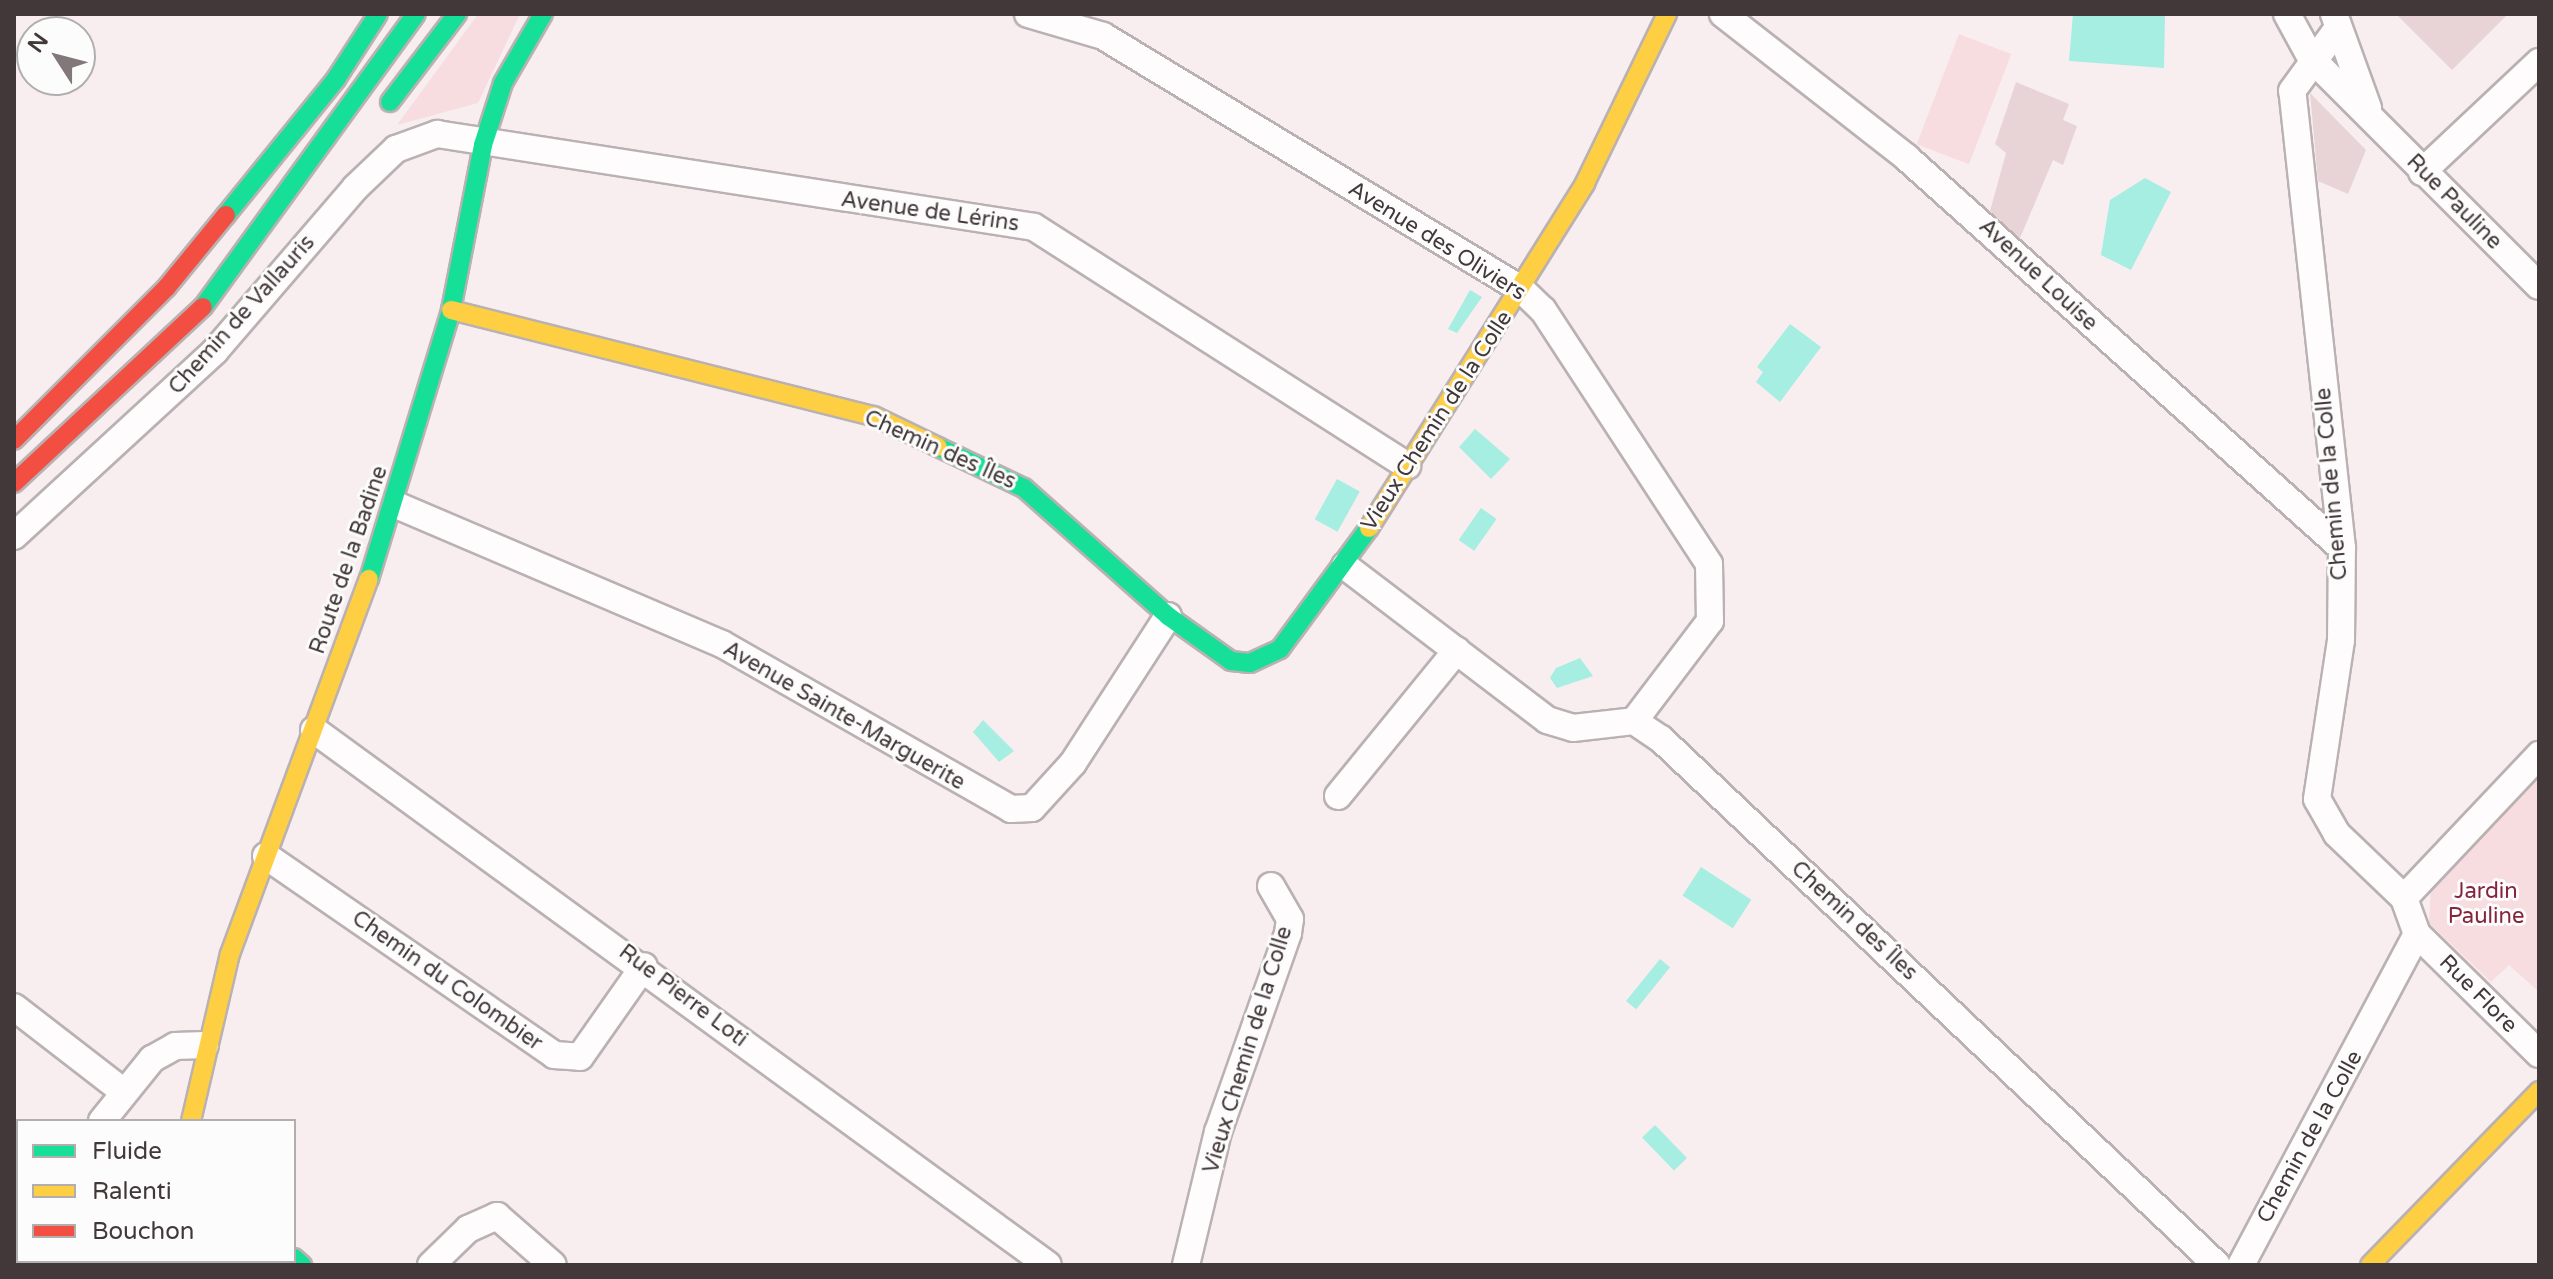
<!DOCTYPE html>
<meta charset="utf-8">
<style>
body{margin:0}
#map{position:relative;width:2553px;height:1279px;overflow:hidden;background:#f8eef0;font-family:"Varela Round",sans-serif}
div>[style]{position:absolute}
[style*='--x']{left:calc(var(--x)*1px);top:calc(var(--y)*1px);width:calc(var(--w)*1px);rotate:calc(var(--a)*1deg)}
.green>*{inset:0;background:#f7dce0;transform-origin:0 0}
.water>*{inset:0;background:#a6ede2;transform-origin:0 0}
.building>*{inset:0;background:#e8d4d7}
.roads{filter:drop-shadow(2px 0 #bab1b2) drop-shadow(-2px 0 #bab1b2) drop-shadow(0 2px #bab1b2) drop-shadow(0 -2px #bab1b2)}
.street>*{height:26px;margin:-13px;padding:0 13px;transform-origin:13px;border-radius:13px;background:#fefcfd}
.fast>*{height:18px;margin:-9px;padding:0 9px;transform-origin:9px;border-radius:9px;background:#16e098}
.slow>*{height:18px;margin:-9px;padding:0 9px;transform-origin:9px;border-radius:9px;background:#ffcf43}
.jam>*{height:18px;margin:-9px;padding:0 9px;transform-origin:9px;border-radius:9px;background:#f24e42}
span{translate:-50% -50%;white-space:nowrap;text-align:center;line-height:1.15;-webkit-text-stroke:6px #fcfcfc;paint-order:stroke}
.street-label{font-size:22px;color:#433839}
.park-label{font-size:22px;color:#85253c}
.frame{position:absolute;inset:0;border:16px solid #433839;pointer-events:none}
.legend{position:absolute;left:16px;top:1119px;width:280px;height:144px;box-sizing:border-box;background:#fcfcfc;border:2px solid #b2aeae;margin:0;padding:10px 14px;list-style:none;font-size:24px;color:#433839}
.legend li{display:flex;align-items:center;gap:16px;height:40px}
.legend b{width:40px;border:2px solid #b2aeae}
.north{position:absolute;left:16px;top:16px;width:80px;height:80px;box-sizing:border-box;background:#fcfcfc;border:2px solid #b2aeae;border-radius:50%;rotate:306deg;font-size:22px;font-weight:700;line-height:32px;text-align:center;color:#433839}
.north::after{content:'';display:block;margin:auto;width:28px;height:36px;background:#827879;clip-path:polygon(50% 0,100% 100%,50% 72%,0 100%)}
</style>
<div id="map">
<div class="green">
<i style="clip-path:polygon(478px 14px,520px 14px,478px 103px,397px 125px)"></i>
<i style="left:1959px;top:34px;width:56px;height:118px;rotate:21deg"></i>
<i style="clip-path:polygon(2539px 773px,2539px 992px,2509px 965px,2491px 982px,2429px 923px,2431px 885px)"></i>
</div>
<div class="water">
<i style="clip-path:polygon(2073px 14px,2165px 14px,2164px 68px,2069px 61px)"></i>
<i style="clip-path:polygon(2145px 178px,2171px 192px,2131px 270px,2101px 255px,2110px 200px)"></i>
<i style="clip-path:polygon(1470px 290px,1482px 297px,1457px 333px,1448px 329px)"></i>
<i style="clip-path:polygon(1790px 324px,1821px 347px,1780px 402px,1756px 382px,1763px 372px,1757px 367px)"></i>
<i style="clip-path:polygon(1475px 429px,1510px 459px,1491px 479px,1459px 447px)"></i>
<i style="left:1337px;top:479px;width:26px;height:46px;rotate:29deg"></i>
<i style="left:1481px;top:508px;width:19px;height:39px;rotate:35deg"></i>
<i style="clip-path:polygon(1580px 658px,1593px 676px,1557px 688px,1550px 678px,1556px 668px)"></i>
<i style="clip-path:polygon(983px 720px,1014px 751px,999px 762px,973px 732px)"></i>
<i style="left:1701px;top:867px;width:60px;height:34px;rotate:33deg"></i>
<i style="left:1660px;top:959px;width:13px;height:54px;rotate:39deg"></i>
<i style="left:1655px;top:1125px;width:46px;height:18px;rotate:46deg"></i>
</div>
<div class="building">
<i style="clip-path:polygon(2396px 14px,2508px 14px,2452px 70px)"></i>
<i style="clip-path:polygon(2016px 82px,2069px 104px,2063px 120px,2077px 126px,2063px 165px,2053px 160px,2020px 238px,1990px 211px,2006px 153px,1995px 144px)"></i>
<i style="clip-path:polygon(2310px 93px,2366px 150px,2348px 194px,2318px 181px)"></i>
</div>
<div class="roads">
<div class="street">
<i style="--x:1028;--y:14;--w:78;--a:16.3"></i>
<i style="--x:1103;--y:36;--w:489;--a:31.2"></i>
<i style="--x:1521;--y:289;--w:30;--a:44"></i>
<i style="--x:1543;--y:310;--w:303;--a:56.8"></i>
<i style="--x:1709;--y:564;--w:57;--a:89"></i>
<i style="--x:1710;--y:621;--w:126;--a:127.2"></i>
<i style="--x:1723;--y:14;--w:234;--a:38"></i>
<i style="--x:1907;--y:158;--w:584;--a:41.88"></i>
<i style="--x:2287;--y:14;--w:50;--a:61.4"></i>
<i style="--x:2311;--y:58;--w:322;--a:45"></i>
<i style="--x:2334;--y:14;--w:100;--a:70.1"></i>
<i style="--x:2422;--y:172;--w:161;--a:-43.2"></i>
<i style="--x:396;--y:505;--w:354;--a:23.1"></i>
<i style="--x:722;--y:644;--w:333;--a:29.7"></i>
<i style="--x:1011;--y:809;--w:21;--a:-3"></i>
<i style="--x:1032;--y:808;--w:61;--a:-47.7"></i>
<i style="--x:1073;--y:763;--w:175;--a:-57.1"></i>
<i style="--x:14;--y:536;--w:273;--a:-42.6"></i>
<i style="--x:215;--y:351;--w:215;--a:-49.3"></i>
<i style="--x:355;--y:188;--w:57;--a:-43.6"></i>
<i style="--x:396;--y:149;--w:44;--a:-20.1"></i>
<i style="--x:437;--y:134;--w:604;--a:8.85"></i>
<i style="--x:1034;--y:227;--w:443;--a:32.6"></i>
<i style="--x:1345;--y:566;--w:254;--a:37.3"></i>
<i style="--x:1547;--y:720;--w:27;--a:17"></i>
<i style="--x:1573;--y:728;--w:61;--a:-6.5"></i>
<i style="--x:1634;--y:721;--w:32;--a:34"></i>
<i style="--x:1661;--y:739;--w:765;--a:43.41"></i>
<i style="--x:314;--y:730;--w:908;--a:36.09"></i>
<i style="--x:1338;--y:796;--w:188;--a:-50.8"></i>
<i style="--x:266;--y:856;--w:350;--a:34.6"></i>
<i style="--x:554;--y:1055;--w:26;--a:4"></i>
<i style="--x:580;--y:1057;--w:111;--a:-54.9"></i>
<i style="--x:2404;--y:898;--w:197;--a:-46.6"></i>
<i style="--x:2417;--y:934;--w:171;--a:44.5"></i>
<i style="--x:14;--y:1007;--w:139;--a:37.7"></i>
<i style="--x:102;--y:1121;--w:80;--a:-51.1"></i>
<i style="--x:152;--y:1059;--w:26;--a:-29"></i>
<i style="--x:175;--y:1046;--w:30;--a:-2"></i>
<i style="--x:14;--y:1232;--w:6;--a:-51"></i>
<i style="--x:260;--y:1265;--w:6;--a:-45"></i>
<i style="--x:431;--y:1265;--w:52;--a:-44.2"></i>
<i style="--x:468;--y:1229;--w:32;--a:-24"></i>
<i style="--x:497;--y:1216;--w:74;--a:41.2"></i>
<i style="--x:1186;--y:1265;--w:137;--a:-76.5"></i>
<i style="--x:1218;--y:1132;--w:211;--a:-70.6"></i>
<i style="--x:1288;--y:933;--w:14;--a:-82"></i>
<i style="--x:1290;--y:919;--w:38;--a:-120"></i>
<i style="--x:2241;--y:1265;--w:375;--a:-62"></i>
<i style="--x:2417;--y:934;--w:38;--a:-110"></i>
<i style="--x:2404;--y:898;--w:93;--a:-136.3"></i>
<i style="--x:2337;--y:834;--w:40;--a:-119.7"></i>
<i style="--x:2317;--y:799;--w:161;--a:-81.4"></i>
<i style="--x:2341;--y:640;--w:92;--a:-89.4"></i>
<i style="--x:2342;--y:548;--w:460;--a:-96.2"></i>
<i style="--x:2292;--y:91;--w:78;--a:-53.9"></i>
</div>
<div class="fast">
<i style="--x:390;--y:102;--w:111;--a:-52.7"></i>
<i style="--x:226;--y:215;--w:175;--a:-51"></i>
<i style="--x:336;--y:79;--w:77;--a:-57.1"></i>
<i style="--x:203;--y:307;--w:362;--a:-54"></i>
<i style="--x:938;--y:447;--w:95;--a:25.5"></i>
<i style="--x:1024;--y:488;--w:193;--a:41.6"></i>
<i style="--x:1168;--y:616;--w:77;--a:35.5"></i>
<i style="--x:1231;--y:661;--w:19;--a:6"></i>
<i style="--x:1250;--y:663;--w:33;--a:-25"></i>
<i style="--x:1280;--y:649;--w:150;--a:-53.7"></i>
<i style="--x:369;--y:579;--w:281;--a:-73"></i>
<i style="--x:451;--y:310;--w:168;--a:-79"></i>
<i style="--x:483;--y:145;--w:65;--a:-72.1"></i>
<i style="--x:503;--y:83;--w:80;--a:-59.9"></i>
<i style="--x:294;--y:1258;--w:11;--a:41"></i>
</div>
<div class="slow">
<i style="--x:451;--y:310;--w:436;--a:14.1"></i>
<i style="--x:874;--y:416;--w:71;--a:25.8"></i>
<i style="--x:1369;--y:528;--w:407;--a:-57.9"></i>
<i style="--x:1585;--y:183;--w:188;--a:-64.1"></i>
<i style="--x:191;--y:1121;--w:171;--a:-76.9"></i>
<i style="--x:230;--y:954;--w:400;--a:-69.7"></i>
<i style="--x:2370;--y:1265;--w:243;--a:-45.8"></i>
</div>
<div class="jam">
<i style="--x:14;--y:440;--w:216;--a:-45"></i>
<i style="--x:167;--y:287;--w:93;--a:-50.7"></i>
<i style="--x:14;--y:483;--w:258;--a:-43"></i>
</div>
</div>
<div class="street-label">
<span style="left:2454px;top:202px;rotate:45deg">Rue Pauline</span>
<span style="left:930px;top:212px;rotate:8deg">Avenue de Lérins</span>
<span style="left:1437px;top:241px;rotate:32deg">Avenue des Oliviers</span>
<span style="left:2038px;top:275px;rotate:43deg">Avenue Louise</span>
<span style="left:242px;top:315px;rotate:-48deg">Chemin de Vallauris</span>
<span style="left:1437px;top:421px;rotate:-57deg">Vieux Chemin de la Colle</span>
<span style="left:940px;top:450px;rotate:24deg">Chemin des Îles</span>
<span style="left:2332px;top:484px;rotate:-95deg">Chemin de la Colle</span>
<span style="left:349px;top:560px;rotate:-71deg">Route de la Badine</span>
<span style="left:844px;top:716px;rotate:30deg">Avenue Sainte-Marguerite</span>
<span style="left:1854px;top:921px;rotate:43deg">Chemin des Îles</span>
<span style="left:447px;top:981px;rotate:35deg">Chemin du Colombier</span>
<span style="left:2478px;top:994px;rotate:45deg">Rue Flore</span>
<span style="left:683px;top:996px;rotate:37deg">Rue Pierre Loti</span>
<span style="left:1248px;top:1050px;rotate:-73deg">Vieux Chemin de la Colle</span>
<span style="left:2310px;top:1137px;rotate:-61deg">Chemin de la Colle</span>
</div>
<div class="park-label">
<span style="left:2486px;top:904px">Jardin<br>Pauline</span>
</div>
<div class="frame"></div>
<ul class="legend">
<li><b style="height:10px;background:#16e098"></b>Fluide</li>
<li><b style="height:10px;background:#ffcf43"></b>Ralenti</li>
<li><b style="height:10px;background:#f24e42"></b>Bouchon</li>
</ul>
<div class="north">N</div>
</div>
